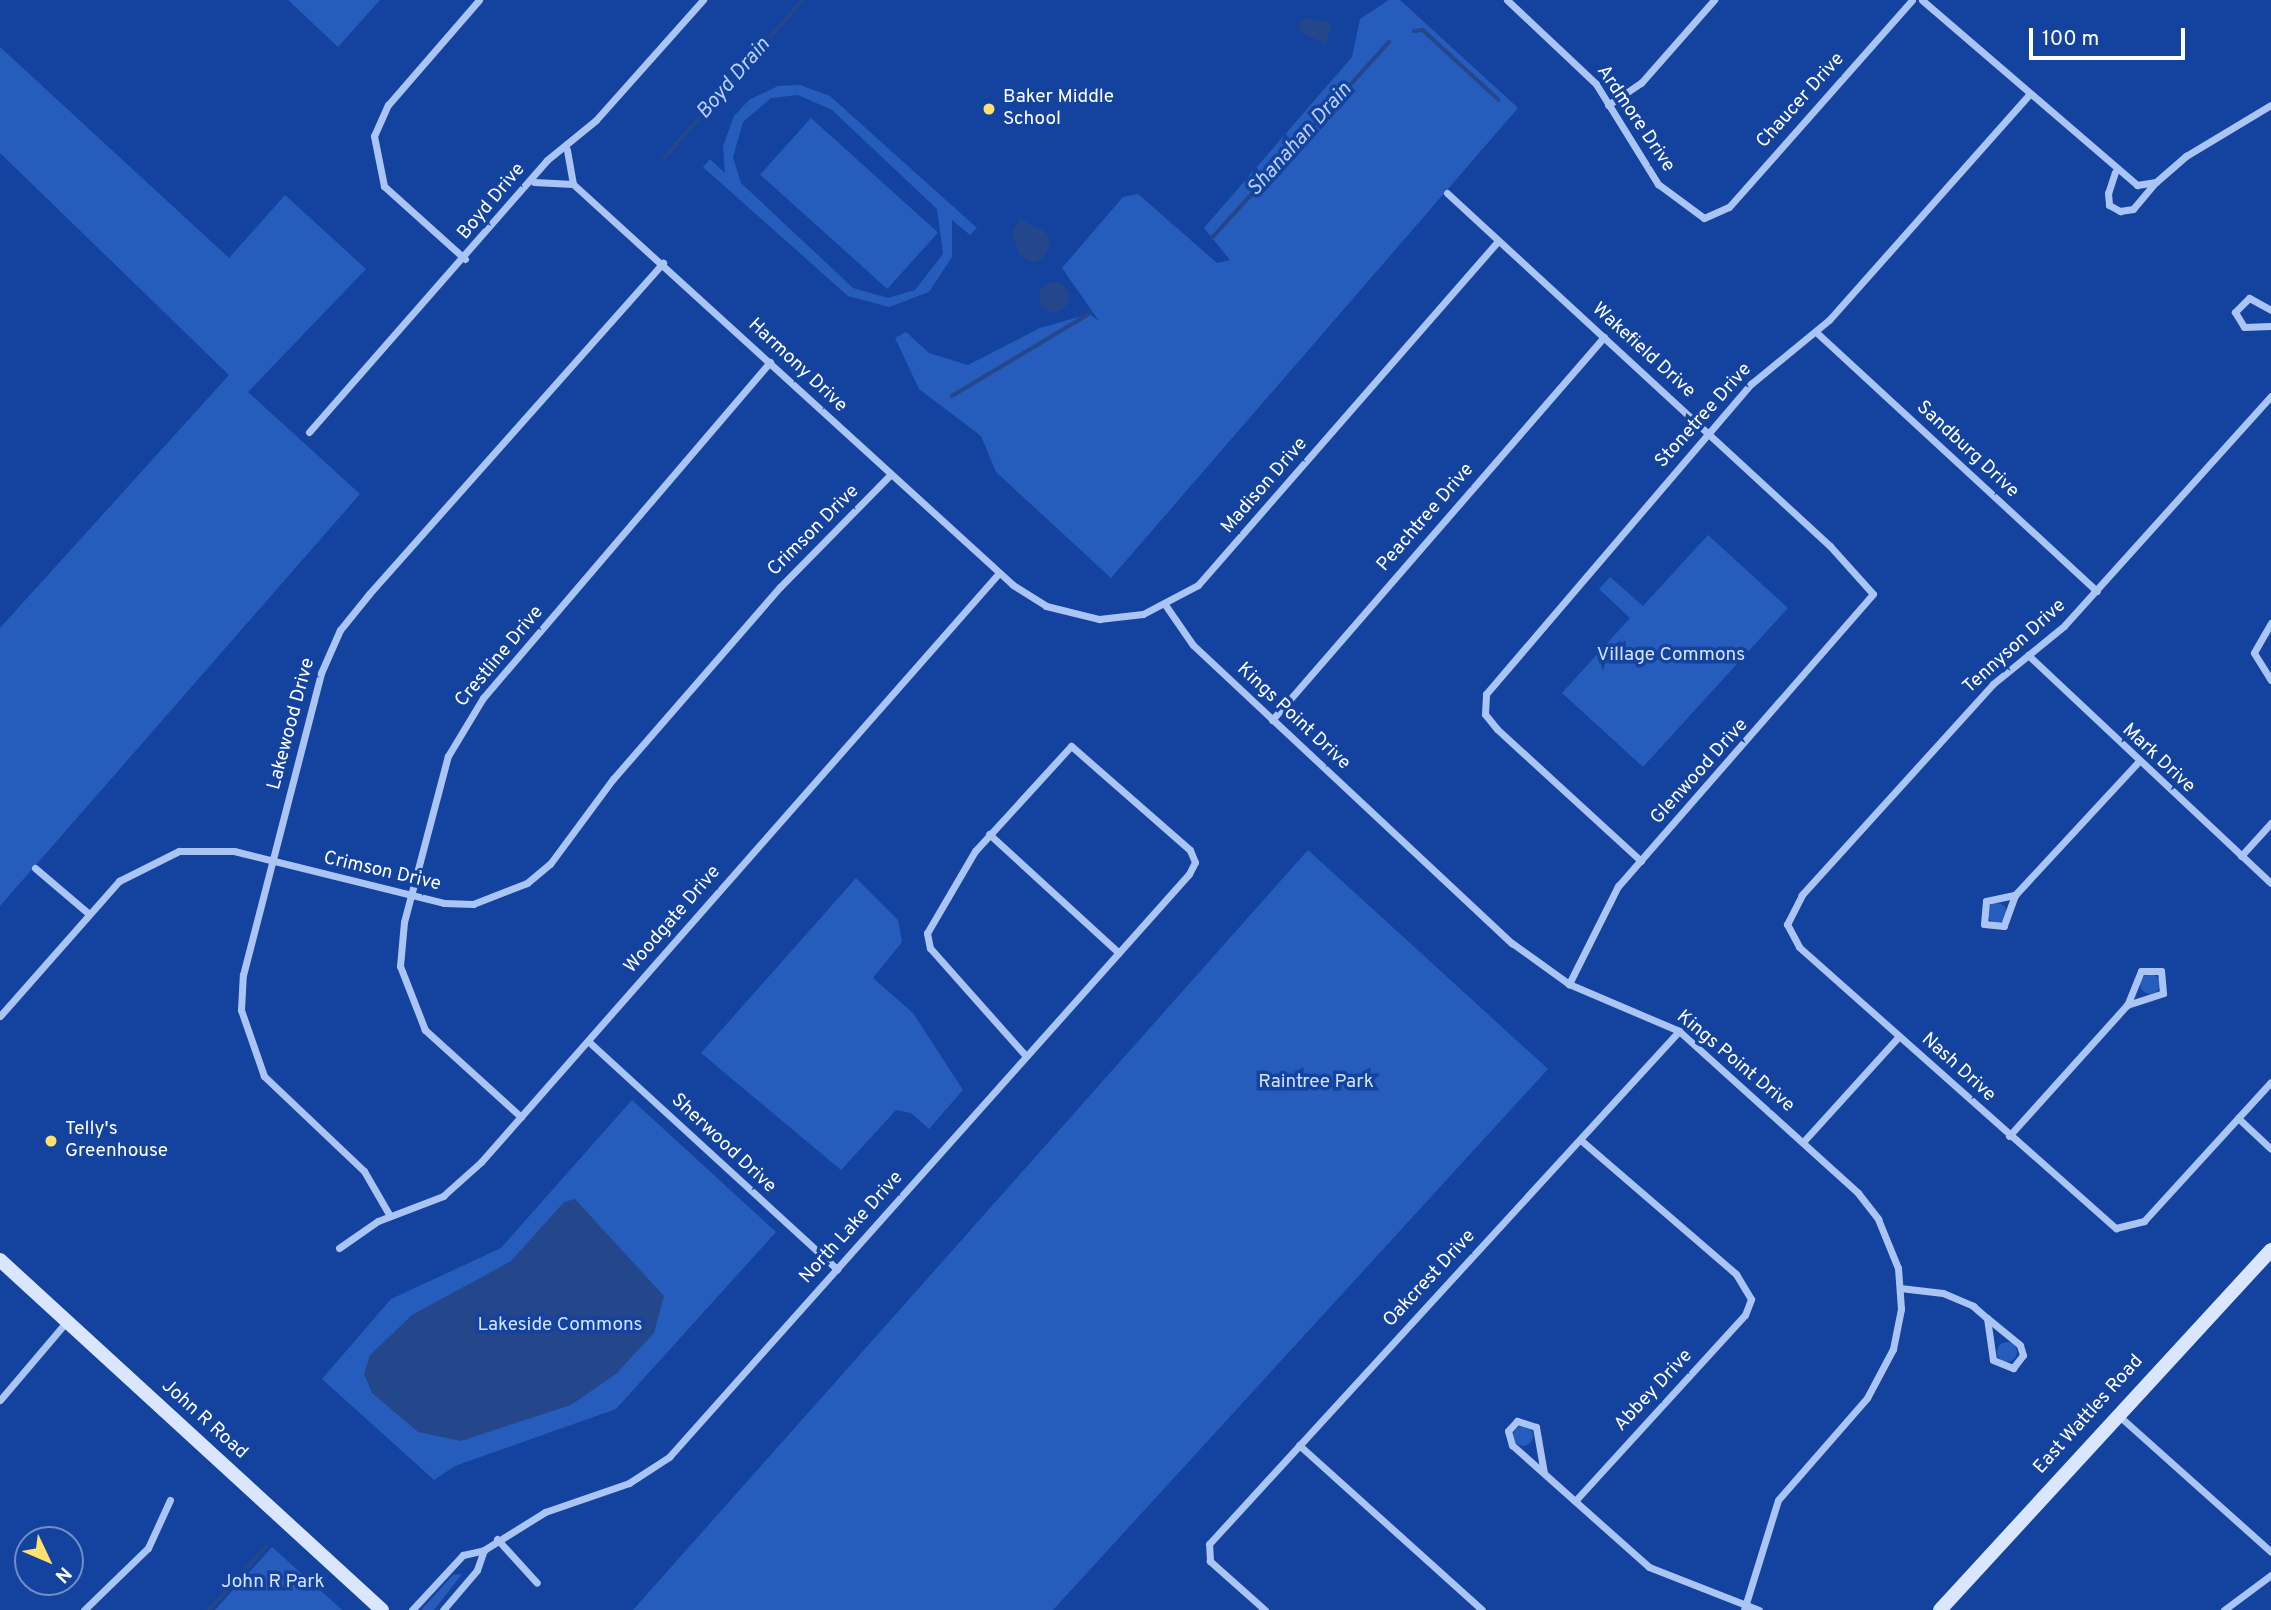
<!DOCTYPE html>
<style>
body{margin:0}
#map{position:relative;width:2271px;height:1610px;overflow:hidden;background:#13439e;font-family:Overpass,sans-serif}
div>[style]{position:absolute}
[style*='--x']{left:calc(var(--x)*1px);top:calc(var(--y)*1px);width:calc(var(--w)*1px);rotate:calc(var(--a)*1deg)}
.green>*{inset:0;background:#265dbc;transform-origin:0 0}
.round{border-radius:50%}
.water>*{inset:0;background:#24478c}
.stream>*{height:3.5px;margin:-1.75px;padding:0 1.75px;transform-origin:1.75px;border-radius:1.75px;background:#24478c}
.street>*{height:7px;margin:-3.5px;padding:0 3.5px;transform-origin:3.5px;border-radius:3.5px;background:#aac5f4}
.secondary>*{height:14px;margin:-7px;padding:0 7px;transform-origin:7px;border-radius:7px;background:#dae6fd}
.dots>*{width:19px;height:19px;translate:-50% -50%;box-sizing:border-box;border:4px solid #13439e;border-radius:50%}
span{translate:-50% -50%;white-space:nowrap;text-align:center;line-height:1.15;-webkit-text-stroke:7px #13439e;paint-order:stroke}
.poi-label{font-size:19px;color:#fff}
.left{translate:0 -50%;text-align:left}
.street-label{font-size:19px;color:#fff}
.park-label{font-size:19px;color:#d3e2fd}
.water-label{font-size:21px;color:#b7d0fa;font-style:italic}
.north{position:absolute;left:14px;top:1526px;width:70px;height:70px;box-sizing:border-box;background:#13439e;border:2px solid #718ec5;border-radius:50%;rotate:134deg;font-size:19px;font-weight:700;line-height:28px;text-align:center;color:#fff}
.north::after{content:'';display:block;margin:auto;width:24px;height:32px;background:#ffe26d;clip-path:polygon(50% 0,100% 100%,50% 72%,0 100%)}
.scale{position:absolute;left:2029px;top:28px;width:156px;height:32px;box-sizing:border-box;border:4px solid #fff;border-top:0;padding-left:9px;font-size:21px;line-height:24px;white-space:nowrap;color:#fff;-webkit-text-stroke:5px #13439e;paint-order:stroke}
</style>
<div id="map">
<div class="green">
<i style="clip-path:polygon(288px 0,380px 0,338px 47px)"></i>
<i style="clip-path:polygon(1389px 0,1400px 0,1518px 108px,1111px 578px,996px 472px,981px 436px,919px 389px,895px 338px,906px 332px,929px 353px,968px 365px,1040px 328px,1089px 314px,1099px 321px,1062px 268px,1123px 197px,1138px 194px,1217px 263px,1230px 260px,1204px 228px,1352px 57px,1360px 19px)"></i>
<i style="clip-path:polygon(0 47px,229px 258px,285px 195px,366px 269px,248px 392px,360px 494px,0 906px,0 628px,229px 375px,0 153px)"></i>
<i style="clip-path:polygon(evenodd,778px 86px,800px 85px,830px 96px,977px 228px,970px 235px,952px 220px,952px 257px,929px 292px,889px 307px,848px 296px,703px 167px,710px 159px,725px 173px,723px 146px,734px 116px,749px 100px,778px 86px,798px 95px,832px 110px,937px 209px,943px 254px,915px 290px,888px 298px,853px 288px,741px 183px,733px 157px,743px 122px,771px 98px,798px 95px)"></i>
<i style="left:811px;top:118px;width:171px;height:76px;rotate:42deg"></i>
<i style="clip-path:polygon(1708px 535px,1788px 608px,1643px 767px,1562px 693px,1630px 618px,1599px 589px,1610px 577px,1643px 606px)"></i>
<i style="clip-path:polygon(1308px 850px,1548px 1069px,1053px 1610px,633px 1610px)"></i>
<i style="clip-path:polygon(856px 878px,898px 920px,902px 942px,873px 978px,913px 1013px,963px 1090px,929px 1129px,911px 1113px,896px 1110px,841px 1170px,701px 1053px)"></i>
<i class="round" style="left:1987px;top:903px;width:20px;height:20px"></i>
<i class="round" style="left:2140px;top:974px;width:20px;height:20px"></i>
<i style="clip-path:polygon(632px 1100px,776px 1232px,616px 1409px,455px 1466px,434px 1480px,322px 1379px,391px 1299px,501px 1248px)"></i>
<i class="round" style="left:1997px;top:1342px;width:20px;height:20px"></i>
<i class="round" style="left:1513px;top:1426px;width:20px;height:20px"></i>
<i style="clip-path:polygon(272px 1547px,342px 1610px,215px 1610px)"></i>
<i style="clip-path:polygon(462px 1574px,434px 1610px,421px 1610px,453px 1575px)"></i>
</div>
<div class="water">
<i style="clip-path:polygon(1307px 18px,1332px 23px,1325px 44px,1301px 32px,1298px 23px)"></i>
<i style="clip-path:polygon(1020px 219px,1046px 232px,1051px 244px,1043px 259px,1033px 263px,1020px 255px,1012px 234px)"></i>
<i class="round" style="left:1039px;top:282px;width:30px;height:30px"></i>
<i style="clip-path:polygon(575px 1199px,664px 1296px,654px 1333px,616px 1374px,571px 1405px,461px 1441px,418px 1432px,372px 1393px,364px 1374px,370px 1355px,412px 1315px,511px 1261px,564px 1202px)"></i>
</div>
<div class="stream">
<i style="--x:1414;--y:31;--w:9;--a:-6"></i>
<i style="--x:1423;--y:30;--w:103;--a:42.6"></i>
<i style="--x:664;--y:158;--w:210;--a:-48.7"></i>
<i style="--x:1212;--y:238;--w:264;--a:-47.9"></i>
<i style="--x:952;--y:396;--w:160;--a:-30.9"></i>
<i style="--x:209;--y:1610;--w:85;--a:-47.9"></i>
</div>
<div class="street">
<i style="--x:1507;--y:0;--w:122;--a:43.3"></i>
<i style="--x:1596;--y:84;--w:118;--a:58.2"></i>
<i style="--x:1658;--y:184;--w:57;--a:36.5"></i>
<i style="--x:1704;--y:218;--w:27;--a:-24"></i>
<i style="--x:1729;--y:207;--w:276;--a:-48.5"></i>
<i style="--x:1922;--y:0;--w:284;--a:40.7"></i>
<i style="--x:2137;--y:185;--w:19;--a:-9"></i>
<i style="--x:2156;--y:182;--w:40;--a:-41"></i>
<i style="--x:2186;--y:156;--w:99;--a:-31"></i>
<i style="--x:1608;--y:105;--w:40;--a:-34"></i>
<i style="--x:1641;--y:83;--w:111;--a:-48.7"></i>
<i style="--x:2115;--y:172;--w:22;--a:108"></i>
<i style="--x:2108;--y:193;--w:12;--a:85"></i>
<i style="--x:2109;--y:205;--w:13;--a:29"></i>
<i style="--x:2120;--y:211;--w:13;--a:-9"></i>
<i style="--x:2133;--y:209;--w:34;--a:-50"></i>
<i style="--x:534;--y:182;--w:39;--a:3"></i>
<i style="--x:573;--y:184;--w:35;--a:-100"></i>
<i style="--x:573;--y:184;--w:595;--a:42.34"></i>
<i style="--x:1013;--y:585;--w:39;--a:32"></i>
<i style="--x:1046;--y:606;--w:55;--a:13.8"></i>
<i style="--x:1099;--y:619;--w:44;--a:-6.5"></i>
<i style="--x:1143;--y:614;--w:62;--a:-27.8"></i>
<i style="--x:1198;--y:585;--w:456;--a:-48.9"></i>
<i style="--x:1447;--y:193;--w:521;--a:42.67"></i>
<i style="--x:1830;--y:546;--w:64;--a:48.1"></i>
<i style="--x:1873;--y:594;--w:388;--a:131.1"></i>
<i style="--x:1618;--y:886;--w:110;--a:116.6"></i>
<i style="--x:465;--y:259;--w:109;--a:-138"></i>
<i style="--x:384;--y:186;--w:51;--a:-101.3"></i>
<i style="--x:374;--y:136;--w:34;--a:-66"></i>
<i style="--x:388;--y:105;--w:139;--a:-49.1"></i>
<i style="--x:2271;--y:310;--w:25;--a:-151"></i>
<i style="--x:2249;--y:298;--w:20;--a:135"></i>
<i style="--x:2235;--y:312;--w:17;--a:59"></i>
<i style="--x:2244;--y:327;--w:27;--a:-2"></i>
<i style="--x:1816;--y:332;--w:382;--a:42.7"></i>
<i style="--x:2271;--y:396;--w:309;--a:132"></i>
<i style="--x:2064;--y:626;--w:92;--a:140.8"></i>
<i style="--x:1993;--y:684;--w:285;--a:132.2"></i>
<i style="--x:1802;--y:895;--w:33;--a:117"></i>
<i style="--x:1787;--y:924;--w:26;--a:62"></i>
<i style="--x:1799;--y:947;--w:424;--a:41.6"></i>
<i style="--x:2116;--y:1228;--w:29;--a:-14"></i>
<i style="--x:2144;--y:1221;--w:188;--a:-47.6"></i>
<i style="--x:309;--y:432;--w:361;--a:-48.8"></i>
<i style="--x:547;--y:160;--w:63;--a:-39.2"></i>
<i style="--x:596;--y:120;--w:161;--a:-48.3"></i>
<i style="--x:1166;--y:606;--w:47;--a:55.3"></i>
<i style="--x:1193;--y:645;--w:437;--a:43.1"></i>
<i style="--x:1512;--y:943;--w:70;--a:35.7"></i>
<i style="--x:1569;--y:984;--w:120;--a:23.1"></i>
<i style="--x:1679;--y:1031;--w:241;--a:42.1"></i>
<i style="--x:1858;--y:1193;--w:33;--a:52"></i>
<i style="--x:1878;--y:1219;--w:53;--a:67.8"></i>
<i style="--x:1898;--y:1268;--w:41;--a:85.8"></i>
<i style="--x:1901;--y:1309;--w:41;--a:101.3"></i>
<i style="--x:1893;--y:1349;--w:55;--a:118"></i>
<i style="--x:1867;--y:1398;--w:135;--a:131.1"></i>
<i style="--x:1778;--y:1500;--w:115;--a:107.2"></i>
<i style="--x:2271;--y:623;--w:34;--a:120"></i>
<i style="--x:2254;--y:653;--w:32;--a:58"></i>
<i style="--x:2028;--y:655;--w:333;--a:43.2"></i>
<i style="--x:1272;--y:720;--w:507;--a:-49.08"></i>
<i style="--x:989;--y:834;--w:176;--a:42.5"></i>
<i style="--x:2241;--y:856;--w:45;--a:-47.7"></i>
<i style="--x:1641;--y:861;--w:195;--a:-137.5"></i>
<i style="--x:1497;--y:729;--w:19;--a:-129"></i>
<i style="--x:1485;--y:714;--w:20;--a:-87"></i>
<i style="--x:1486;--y:694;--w:408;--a:-49.5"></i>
<i style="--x:1751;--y:384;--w:101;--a:-39.4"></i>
<i style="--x:1829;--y:320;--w:301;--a:-48.4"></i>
<i style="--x:35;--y:868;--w:71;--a:40.4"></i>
<i style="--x:2015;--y:895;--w:33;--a:110"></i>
<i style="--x:2004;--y:926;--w:20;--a:-174"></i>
<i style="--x:1984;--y:924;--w:23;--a:-85"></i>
<i style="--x:1986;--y:901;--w:30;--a:-12"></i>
<i style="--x:2015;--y:895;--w:181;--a:-47.2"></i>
<i style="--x:0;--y:1016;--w:180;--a:-48.6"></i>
<i style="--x:119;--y:881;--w:67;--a:-26.6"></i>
<i style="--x:179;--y:851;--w:55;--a:0"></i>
<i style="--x:234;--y:851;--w:216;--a:13.9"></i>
<i style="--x:444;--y:903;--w:29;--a:2"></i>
<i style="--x:473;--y:904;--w:58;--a:-21.3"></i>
<i style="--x:527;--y:883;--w:30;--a:-40"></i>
<i style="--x:550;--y:864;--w:106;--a:-53.5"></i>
<i style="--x:613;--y:779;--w:254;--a:-49"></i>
<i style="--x:780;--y:587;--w:158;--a:-45.5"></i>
<i style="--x:588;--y:1041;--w:338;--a:42.5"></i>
<i style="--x:521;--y:1117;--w:130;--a:-137.8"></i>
<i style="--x:425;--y:1030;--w:69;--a:-111.3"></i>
<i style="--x:400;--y:966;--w:44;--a:-84.8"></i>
<i style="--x:404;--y:922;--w:172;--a:-75.2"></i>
<i style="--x:448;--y:756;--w:68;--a:-58.9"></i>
<i style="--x:483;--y:698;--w:442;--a:-49.5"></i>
<i style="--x:2238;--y:1118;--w:45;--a:43.2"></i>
<i style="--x:2009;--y:1136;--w:176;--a:-48"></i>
<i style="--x:2127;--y:1005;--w:38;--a:-18"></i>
<i style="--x:2163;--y:993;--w:22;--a:-95"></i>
<i style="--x:2161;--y:971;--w:20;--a:180"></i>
<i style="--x:2141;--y:971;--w:37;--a:112"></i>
<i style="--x:1803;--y:1142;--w:143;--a:-47.8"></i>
<i style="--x:390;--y:1216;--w:52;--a:-120"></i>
<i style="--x:364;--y:1171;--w:138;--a:-136.5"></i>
<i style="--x:264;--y:1076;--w:70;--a:-109.2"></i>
<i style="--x:241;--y:1010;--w:35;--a:-87"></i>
<i style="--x:243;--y:975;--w:312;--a:-75.5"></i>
<i style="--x:321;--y:673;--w:47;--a:-66.2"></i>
<i style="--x:340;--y:630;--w:46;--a:-51.1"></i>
<i style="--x:369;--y:594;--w:443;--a:-48.4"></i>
<i style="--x:339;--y:1248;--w:47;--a:-34.7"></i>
<i style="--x:378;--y:1221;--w:70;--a:-21"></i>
<i style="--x:443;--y:1196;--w:51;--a:-41.8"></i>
<i style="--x:481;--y:1162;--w:784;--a:-48.67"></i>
<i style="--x:1900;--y:1288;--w:43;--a:6.6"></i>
<i style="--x:1943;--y:1293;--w:33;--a:23"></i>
<i style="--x:1973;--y:1306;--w:18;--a:41"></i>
<i style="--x:1987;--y:1318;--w:42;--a:81.9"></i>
<i style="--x:1993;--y:1360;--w:22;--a:22"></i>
<i style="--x:2013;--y:1368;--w:16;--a:-52"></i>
<i style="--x:2023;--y:1355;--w:10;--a:-107"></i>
<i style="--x:2020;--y:1345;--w:43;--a:-140.7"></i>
<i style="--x:0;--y:1400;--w:104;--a:-49.7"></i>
<i style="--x:2118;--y:1415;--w:205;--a:41.8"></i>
<i style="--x:1299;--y:1445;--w:246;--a:42"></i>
<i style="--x:1544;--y:1473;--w:47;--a:-99.9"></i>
<i style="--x:1536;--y:1427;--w:20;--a:-162"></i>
<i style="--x:1517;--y:1421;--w:13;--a:132"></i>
<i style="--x:1508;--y:1431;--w:15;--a:74"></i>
<i style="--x:1512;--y:1445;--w:183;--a:41.7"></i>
<i style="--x:1649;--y:1567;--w:118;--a:21.4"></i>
<i style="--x:1575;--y:1501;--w:252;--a:-47.6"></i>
<i style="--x:1745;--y:1315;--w:17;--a:-69"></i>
<i style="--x:1751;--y:1299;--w:29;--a:-121"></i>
<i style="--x:1736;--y:1274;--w:205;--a:-139.2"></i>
<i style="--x:497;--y:1539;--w:59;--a:47.7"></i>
<i style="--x:84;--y:1610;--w:89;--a:-44.1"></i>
<i style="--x:148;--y:1548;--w:53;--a:-65.4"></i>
<i style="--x:412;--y:1610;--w:75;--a:-47.2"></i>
<i style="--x:463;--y:1555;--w:22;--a:-13"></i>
<i style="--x:484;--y:1550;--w:72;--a:-31.9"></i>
<i style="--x:545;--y:1512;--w:89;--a:-19"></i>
<i style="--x:629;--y:1483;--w:48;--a:-33"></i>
<i style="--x:669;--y:1457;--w:781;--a:-48.27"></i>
<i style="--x:1189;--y:874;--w:13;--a:-63"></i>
<i style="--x:1195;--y:862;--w:13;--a:-113"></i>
<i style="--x:1190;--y:850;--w:158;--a:-138.8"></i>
<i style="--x:1071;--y:746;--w:142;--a:132.4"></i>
<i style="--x:975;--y:851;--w:95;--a:120.3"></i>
<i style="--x:927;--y:933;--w:15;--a:79"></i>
<i style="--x:930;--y:948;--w:144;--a:48.4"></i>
<i style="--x:443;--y:1610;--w:52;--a:-49.6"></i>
<i style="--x:477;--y:1570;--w:21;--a:-71"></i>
<i style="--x:1265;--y:1610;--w:74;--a:-138.3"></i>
<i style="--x:1210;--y:1561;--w:17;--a:-93"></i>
<i style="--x:1209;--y:1544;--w:696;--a:-47.5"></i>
<i style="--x:2224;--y:1610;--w:59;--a:-36.7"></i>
</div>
<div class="secondary">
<i style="--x:0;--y:1260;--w:518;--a:42.5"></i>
<i style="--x:1940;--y:1610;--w:489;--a:-47.4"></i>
</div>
<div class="dots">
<i style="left:989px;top:109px;background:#ffe26d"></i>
<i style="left:51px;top:1141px;background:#ffe26d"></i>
</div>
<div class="poi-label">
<span class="left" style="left:1003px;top:109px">Baker Middle<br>School</span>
<span class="left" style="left:65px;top:1141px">Telly's<br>Greenhouse</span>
</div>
<div class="street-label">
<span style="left:1801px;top:101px;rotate:-48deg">Chaucer Drive</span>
<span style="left:1635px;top:119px;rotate:56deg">Ardmore Drive</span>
<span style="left:492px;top:202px;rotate:-50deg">Boyd Drive</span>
<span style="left:1643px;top:351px;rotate:42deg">Wakefield Drive</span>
<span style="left:797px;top:366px;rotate:43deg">Harmony Drive</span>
<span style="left:1704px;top:416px;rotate:-48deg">Stonetree Drive</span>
<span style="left:1967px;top:450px;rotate:43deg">Sandburg Drive</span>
<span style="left:1265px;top:486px;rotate:-49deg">Madison Drive</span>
<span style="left:1426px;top:518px;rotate:-49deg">Peachtree Drive</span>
<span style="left:814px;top:531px;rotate:-45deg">Crimson Drive</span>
<span style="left:2015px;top:647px;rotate:-42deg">Tennyson Drive</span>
<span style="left:500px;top:657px;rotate:-50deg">Crestline Drive</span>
<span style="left:1293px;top:717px;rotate:43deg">Kings Point Drive</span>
<span style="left:292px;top:724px;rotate:-75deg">Lakewood Drive</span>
<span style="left:2158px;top:759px;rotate:43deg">Mark Drive</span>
<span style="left:1700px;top:772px;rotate:-48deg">Glenwood Drive</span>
<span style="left:382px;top:872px;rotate:13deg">Crimson Drive</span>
<span style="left:673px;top:920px;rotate:-49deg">Woodgate Drive</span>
<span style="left:1735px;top:1062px;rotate:40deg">Kings Point Drive</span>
<span style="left:1958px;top:1068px;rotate:42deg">Nash Drive</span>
<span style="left:723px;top:1144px;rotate:43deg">Sherwood Drive</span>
<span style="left:852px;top:1228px;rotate:-48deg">North Lake Drive</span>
<span style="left:1430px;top:1279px;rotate:-47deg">Oakcrest Drive</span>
<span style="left:1654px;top:1391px;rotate:-47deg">Abbey Drive</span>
<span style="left:2089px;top:1415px;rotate:-48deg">East Wattles Road</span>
<span style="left:204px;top:1420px;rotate:42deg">John R Road</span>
</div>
<div class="park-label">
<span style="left:1671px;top:656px">Village Commons</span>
<span style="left:1316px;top:1083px">Raintree Park</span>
<span style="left:560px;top:1326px">Lakeside Commons</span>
<span style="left:273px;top:1583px">John R Park</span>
</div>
<div class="water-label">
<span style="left:734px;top:79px;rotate:-49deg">Boyd Drain</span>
<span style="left:1300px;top:140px;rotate:-48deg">Shanahan Drain</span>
</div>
<div class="north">N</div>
<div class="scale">100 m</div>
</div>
